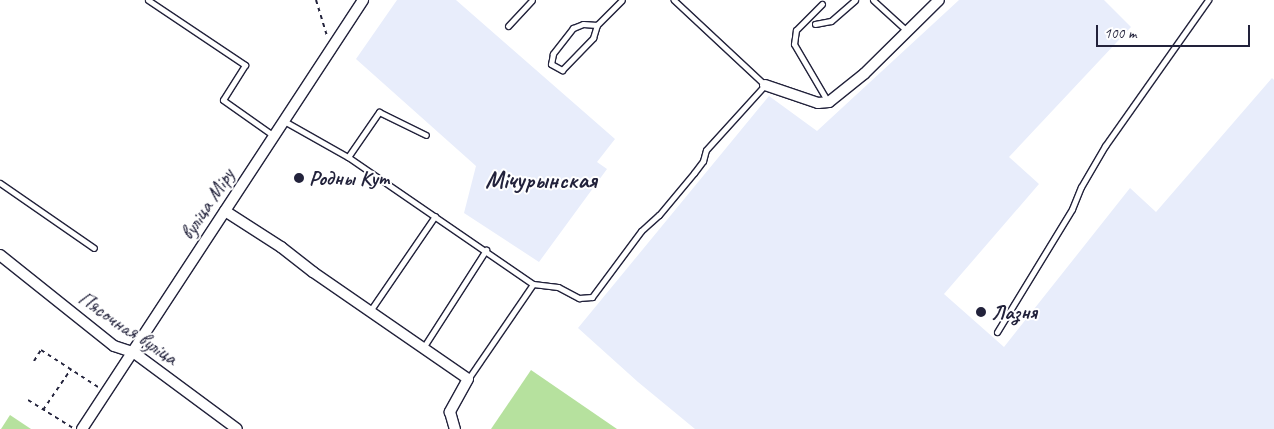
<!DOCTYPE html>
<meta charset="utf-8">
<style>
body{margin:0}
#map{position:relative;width:1274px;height:429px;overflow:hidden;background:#fff;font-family:Caveat,sans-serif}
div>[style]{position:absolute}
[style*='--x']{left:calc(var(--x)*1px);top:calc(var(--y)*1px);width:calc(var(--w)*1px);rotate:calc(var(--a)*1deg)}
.built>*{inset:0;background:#e8edfb}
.green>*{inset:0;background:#b6e19e}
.path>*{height:2px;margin-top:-1px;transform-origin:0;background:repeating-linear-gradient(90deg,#22223b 0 4px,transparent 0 8px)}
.roads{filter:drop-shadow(1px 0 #22223b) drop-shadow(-1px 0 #22223b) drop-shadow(0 1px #22223b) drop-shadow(0 -1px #22223b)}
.service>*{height:5px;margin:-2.5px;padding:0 2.5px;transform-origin:2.5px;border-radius:2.5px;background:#fff}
.minor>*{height:10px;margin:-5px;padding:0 5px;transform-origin:5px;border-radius:5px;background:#fff}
.dots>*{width:14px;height:14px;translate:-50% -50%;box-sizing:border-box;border:2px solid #fff;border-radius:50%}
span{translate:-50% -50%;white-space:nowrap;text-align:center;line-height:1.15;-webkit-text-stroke:4px #fff;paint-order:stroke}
.poi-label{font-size:21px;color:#22223b;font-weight:700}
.left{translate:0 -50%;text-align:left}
.street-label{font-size:21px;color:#22223b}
.quarter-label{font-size:24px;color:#22223b;font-weight:700}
.scale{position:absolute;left:1096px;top:25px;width:154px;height:22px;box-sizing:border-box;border:2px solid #22223b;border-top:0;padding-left:6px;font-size:15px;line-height:18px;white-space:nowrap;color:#22223b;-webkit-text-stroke:4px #fff;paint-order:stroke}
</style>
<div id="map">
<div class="built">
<i style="clip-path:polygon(397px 0,456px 0,615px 139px,597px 162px,607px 169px,539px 262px,464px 213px,476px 166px,356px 59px)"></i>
<i style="clip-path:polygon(959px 0,1104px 0,1131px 27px,1009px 157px,1039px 184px,944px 294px,1004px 347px,1130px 188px,1156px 212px,1272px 78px,1274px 80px,1274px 429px,695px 429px,638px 382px,578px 328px,769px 96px,817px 131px)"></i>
</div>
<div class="green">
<i style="clip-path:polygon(531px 370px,617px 429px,491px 429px)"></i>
<i style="clip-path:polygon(10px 415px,31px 429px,1px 429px)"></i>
</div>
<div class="path">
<i style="--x:316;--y:0;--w:39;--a:73"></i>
<i style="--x:34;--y:361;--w:13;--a:-58"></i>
<i style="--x:41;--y:350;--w:68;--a:33"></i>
<i style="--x:28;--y:400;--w:53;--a:31.9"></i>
<i style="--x:43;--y:410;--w:50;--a:-55.7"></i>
</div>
<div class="roads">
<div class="service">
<i style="--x:148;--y:0;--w:117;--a:33.8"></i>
<i style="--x:245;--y:65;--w:41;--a:122.2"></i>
<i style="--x:223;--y:100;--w:62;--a:35.2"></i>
<i style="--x:873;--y:0;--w:46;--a:42.4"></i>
<i style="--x:822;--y:4;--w:37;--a:135"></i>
<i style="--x:796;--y:30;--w:14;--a:98"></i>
<i style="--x:794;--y:44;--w:67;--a:59.6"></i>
<i style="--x:815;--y:24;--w:16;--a:-11"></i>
<i style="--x:831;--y:21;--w:32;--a:-41"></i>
<i style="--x:597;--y:25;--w:14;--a:-176"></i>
<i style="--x:583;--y:24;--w:11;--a:158"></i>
<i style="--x:573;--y:28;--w:33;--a:128"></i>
<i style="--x:553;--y:54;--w:10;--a:101"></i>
<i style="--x:551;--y:64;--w:13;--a:29"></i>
<i style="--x:562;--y:70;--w:45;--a:-45.9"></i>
<i style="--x:593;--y:38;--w:14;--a:-73"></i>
<i style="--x:597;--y:25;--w:35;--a:-45"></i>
<i style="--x:508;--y:26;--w:35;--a:-47"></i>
<i style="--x:284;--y:121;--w:73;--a:29.4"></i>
<i style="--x:348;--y:157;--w:224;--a:34.5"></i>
<i style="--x:533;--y:284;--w:25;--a:7"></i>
<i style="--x:558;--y:287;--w:24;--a:28"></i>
<i style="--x:579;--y:298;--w:13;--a:-4"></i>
<i style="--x:592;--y:297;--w:82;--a:-53.4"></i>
<i style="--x:641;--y:231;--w:24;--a:-42"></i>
<i style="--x:659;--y:215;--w:55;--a:-50.2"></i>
<i style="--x:694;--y:173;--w:15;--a:-53"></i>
<i style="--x:703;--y:161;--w:11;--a:-75"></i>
<i style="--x:706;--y:150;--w:88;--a:-47.8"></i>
<i style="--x:765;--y:85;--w:125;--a:-137"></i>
<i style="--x:348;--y:157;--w:55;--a:-55.4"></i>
<i style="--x:379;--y:112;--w:52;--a:26.1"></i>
<i style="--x:0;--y:183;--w:114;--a:34.7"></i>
<i style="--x:370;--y:311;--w:115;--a:-55.6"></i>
<i style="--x:997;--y:332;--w:144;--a:-58.6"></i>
<i style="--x:1072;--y:209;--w:24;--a:-68"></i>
<i style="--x:1081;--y:187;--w:48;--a:-59.7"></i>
<i style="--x:1105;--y:146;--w:179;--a:-54.8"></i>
<i style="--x:423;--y:348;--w:117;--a:-57.3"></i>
<i style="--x:468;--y:379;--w:115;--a:-55.6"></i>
</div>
<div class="minor">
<i style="--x:765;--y:85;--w:56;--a:18.8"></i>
<i style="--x:818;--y:103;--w:11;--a:-5"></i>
<i style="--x:829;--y:102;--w:45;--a:-38.7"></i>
<i style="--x:864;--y:74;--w:105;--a:-44.6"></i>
<i style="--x:225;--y:211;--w:67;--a:32.7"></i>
<i style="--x:281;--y:247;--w:41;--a:38"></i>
<i style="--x:313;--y:272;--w:188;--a:34.6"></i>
<i style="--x:468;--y:379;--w:38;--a:119"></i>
<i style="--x:450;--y:412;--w:18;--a:74"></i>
<i style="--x:0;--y:255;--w:146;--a:38.6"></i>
<i style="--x:114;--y:346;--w:20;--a:18"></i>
<i style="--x:133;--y:352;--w:129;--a:36.5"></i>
<i style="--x:82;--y:429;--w:513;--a:-56.77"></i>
</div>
</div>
<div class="dots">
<i style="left:299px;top:178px;background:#22223b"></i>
<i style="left:981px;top:312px;background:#22223b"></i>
</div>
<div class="poi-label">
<span class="left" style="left:309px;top:178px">Родны Кут</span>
<span class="left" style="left:991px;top:312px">Лазня</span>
</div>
<div class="street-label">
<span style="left:207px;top:204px;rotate:-57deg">вуліца Міру</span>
<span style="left:128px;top:328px;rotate:34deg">Пясочная вуліца</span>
</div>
<div class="quarter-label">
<span style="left:541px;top:181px">Мічурынская</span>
</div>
<div class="scale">100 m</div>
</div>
